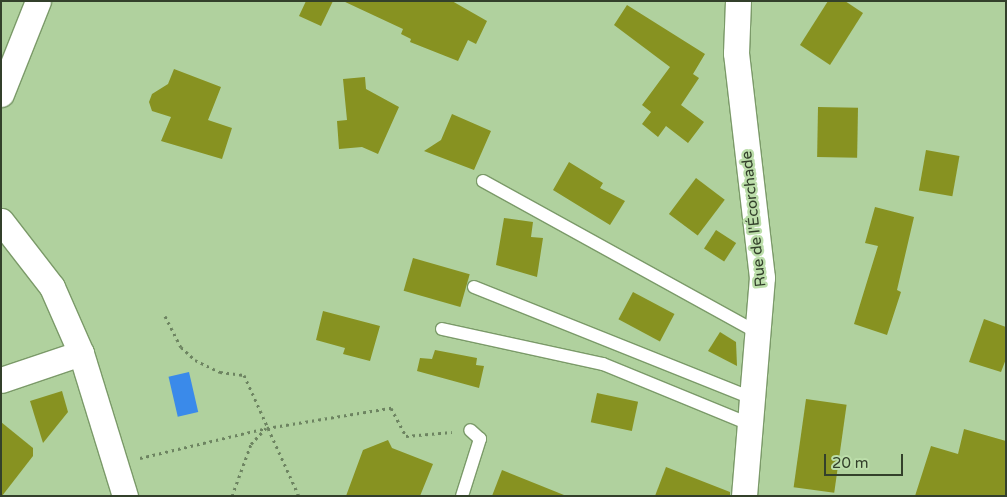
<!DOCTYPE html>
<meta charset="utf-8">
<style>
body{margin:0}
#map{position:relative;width:1007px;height:497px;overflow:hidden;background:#b0d19e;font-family:"Varela Round",sans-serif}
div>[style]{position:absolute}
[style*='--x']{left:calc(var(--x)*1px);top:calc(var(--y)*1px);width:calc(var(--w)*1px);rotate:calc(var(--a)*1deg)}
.water>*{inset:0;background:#3a8aea;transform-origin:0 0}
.building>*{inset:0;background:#879221;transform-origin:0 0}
.path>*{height:3px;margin-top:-1.5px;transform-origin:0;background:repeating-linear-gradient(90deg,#6d8461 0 2.5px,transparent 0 6.5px)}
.roads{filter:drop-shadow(1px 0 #7b9a69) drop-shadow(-1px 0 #7b9a69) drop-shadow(0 1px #7b9a69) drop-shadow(0 -1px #7b9a69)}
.lane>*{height:12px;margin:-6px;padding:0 6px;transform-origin:6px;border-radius:6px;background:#fff}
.street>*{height:25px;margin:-12.5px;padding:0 12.5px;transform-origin:12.5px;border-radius:12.5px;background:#fff}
span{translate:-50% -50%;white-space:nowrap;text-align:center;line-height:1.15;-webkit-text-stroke:5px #bcdeaa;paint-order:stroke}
.street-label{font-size:15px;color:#33402b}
.frame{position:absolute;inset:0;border:2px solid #33402b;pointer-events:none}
.scale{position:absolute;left:824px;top:454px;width:79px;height:22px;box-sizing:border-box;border:2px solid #33402b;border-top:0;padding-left:6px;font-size:15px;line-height:18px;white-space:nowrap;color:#33402b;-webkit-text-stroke:4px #bcdeaa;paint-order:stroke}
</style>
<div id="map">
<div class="water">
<i style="left:189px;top:372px;width:41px;height:21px;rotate:77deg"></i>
</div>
<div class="building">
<i style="clip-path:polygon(306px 1px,333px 1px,321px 26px,299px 16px)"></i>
<i style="clip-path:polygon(343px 1px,452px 1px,487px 21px,476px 44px,468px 40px,458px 61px,410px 42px,411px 39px,401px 34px,403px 29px)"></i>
<i style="clip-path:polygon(828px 1px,845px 1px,863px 13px,830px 65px,800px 45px)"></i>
<i style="clip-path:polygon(627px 5px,705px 54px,693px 74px,699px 78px,681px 105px,704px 122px,688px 143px,666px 126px,658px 137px,642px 124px,651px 112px,642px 105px,670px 67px,614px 25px)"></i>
<i style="clip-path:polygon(174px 69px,221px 87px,208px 120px,232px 128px,222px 159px,161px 141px,171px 117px,152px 111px,149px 102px,152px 94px,168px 84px)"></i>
<i style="clip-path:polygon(365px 77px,366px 89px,399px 107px,378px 154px,362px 147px,339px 149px,337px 121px,347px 120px,343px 79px)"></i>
<i style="left:818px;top:107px;width:40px;height:50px;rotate:1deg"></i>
<i style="clip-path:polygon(452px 114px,491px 131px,474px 170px,424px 151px,441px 140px)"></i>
<i style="left:926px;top:150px;width:34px;height:41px;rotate:10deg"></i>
<i style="clip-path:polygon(569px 162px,603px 183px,600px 188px,625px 201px,610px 225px,553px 190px)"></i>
<i style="left:696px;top:178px;width:36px;height:45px;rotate:37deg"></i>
<i style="clip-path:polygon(875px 207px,914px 217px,897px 290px,901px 292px,887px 335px,854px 324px,878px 246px,865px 243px)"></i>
<i style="clip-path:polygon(504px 218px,533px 222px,531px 237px,543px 238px,537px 277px,496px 265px)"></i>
<i style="left:716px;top:230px;width:24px;height:22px;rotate:33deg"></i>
<i style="left:413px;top:258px;width:59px;height:34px;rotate:16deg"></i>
<i style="left:633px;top:292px;width:47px;height:31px;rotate:28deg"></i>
<i style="clip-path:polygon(323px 311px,380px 326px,370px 361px,343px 354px,345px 348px,316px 340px)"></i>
<i style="clip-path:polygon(984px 319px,1006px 327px,1006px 359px,1001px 372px,969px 362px)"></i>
<i style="clip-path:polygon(720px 332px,736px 342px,737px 366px,708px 351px)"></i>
<i style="clip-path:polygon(435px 350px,477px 358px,476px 365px,484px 366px,479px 388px,417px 371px,420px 358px,432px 359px)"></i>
<i style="clip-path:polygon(62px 391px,68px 412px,43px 443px,30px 401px)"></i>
<i style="left:597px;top:393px;width:42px;height:30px;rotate:12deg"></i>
<i style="left:806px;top:399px;width:41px;height:89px;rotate:8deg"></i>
<i style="clip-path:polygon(1px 422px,33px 448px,33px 456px,2px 496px)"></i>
<i style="clip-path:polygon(964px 429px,1006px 441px,1006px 496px,915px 496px,931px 446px,958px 454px)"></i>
<i style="clip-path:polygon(388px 440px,392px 448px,433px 464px,420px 496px,346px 496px,363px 450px)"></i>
<i style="clip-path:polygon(666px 467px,730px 492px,730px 496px,655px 496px)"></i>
<i style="clip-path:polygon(502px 470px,564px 495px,564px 496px,492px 496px)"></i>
</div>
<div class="path">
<i style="--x:165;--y:316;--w:35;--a:63"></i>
<i style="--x:181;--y:347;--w:19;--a:43"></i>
<i style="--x:195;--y:360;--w:28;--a:26"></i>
<i style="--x:220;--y:372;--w:24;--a:7"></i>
<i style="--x:244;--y:375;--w:133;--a:65.6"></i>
<i style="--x:140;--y:458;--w:130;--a:-13.3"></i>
<i style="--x:267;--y:428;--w:126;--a:-9.2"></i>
<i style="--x:391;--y:408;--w:32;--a:62"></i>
<i style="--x:406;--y:436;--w:46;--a:-5"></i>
<i style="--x:232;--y:496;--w:55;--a:-69.9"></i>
<i style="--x:251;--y:444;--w:22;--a:-47"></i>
</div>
<div class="roads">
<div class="lane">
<i style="--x:483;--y:181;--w:314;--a:28.9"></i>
<i style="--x:474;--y:287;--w:302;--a:21.8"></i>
<i style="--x:442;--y:329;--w:165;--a:12.3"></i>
<i style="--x:603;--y:364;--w:161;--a:22.3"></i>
<i style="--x:462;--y:496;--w:60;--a:-72.5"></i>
<i style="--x:480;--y:439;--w:13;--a:-138"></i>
</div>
<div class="street">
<i style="--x:738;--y:1;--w:52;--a:92.2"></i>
<i style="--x:736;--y:53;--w:226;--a:83.4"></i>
<i style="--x:762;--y:277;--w:220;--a:94.7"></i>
<i style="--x:1;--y:94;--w:100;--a:-68.3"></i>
<i style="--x:1;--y:221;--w:83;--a:52.3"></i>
<i style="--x:52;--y:287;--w:72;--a:66.3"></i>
<i style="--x:81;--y:353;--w:84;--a:161.4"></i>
<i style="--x:81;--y:353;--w:150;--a:72.9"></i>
</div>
</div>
<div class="street-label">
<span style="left:754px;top:219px;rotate:-96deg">Rue de l'Écorchade</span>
</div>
<div class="frame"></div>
<div class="scale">20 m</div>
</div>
